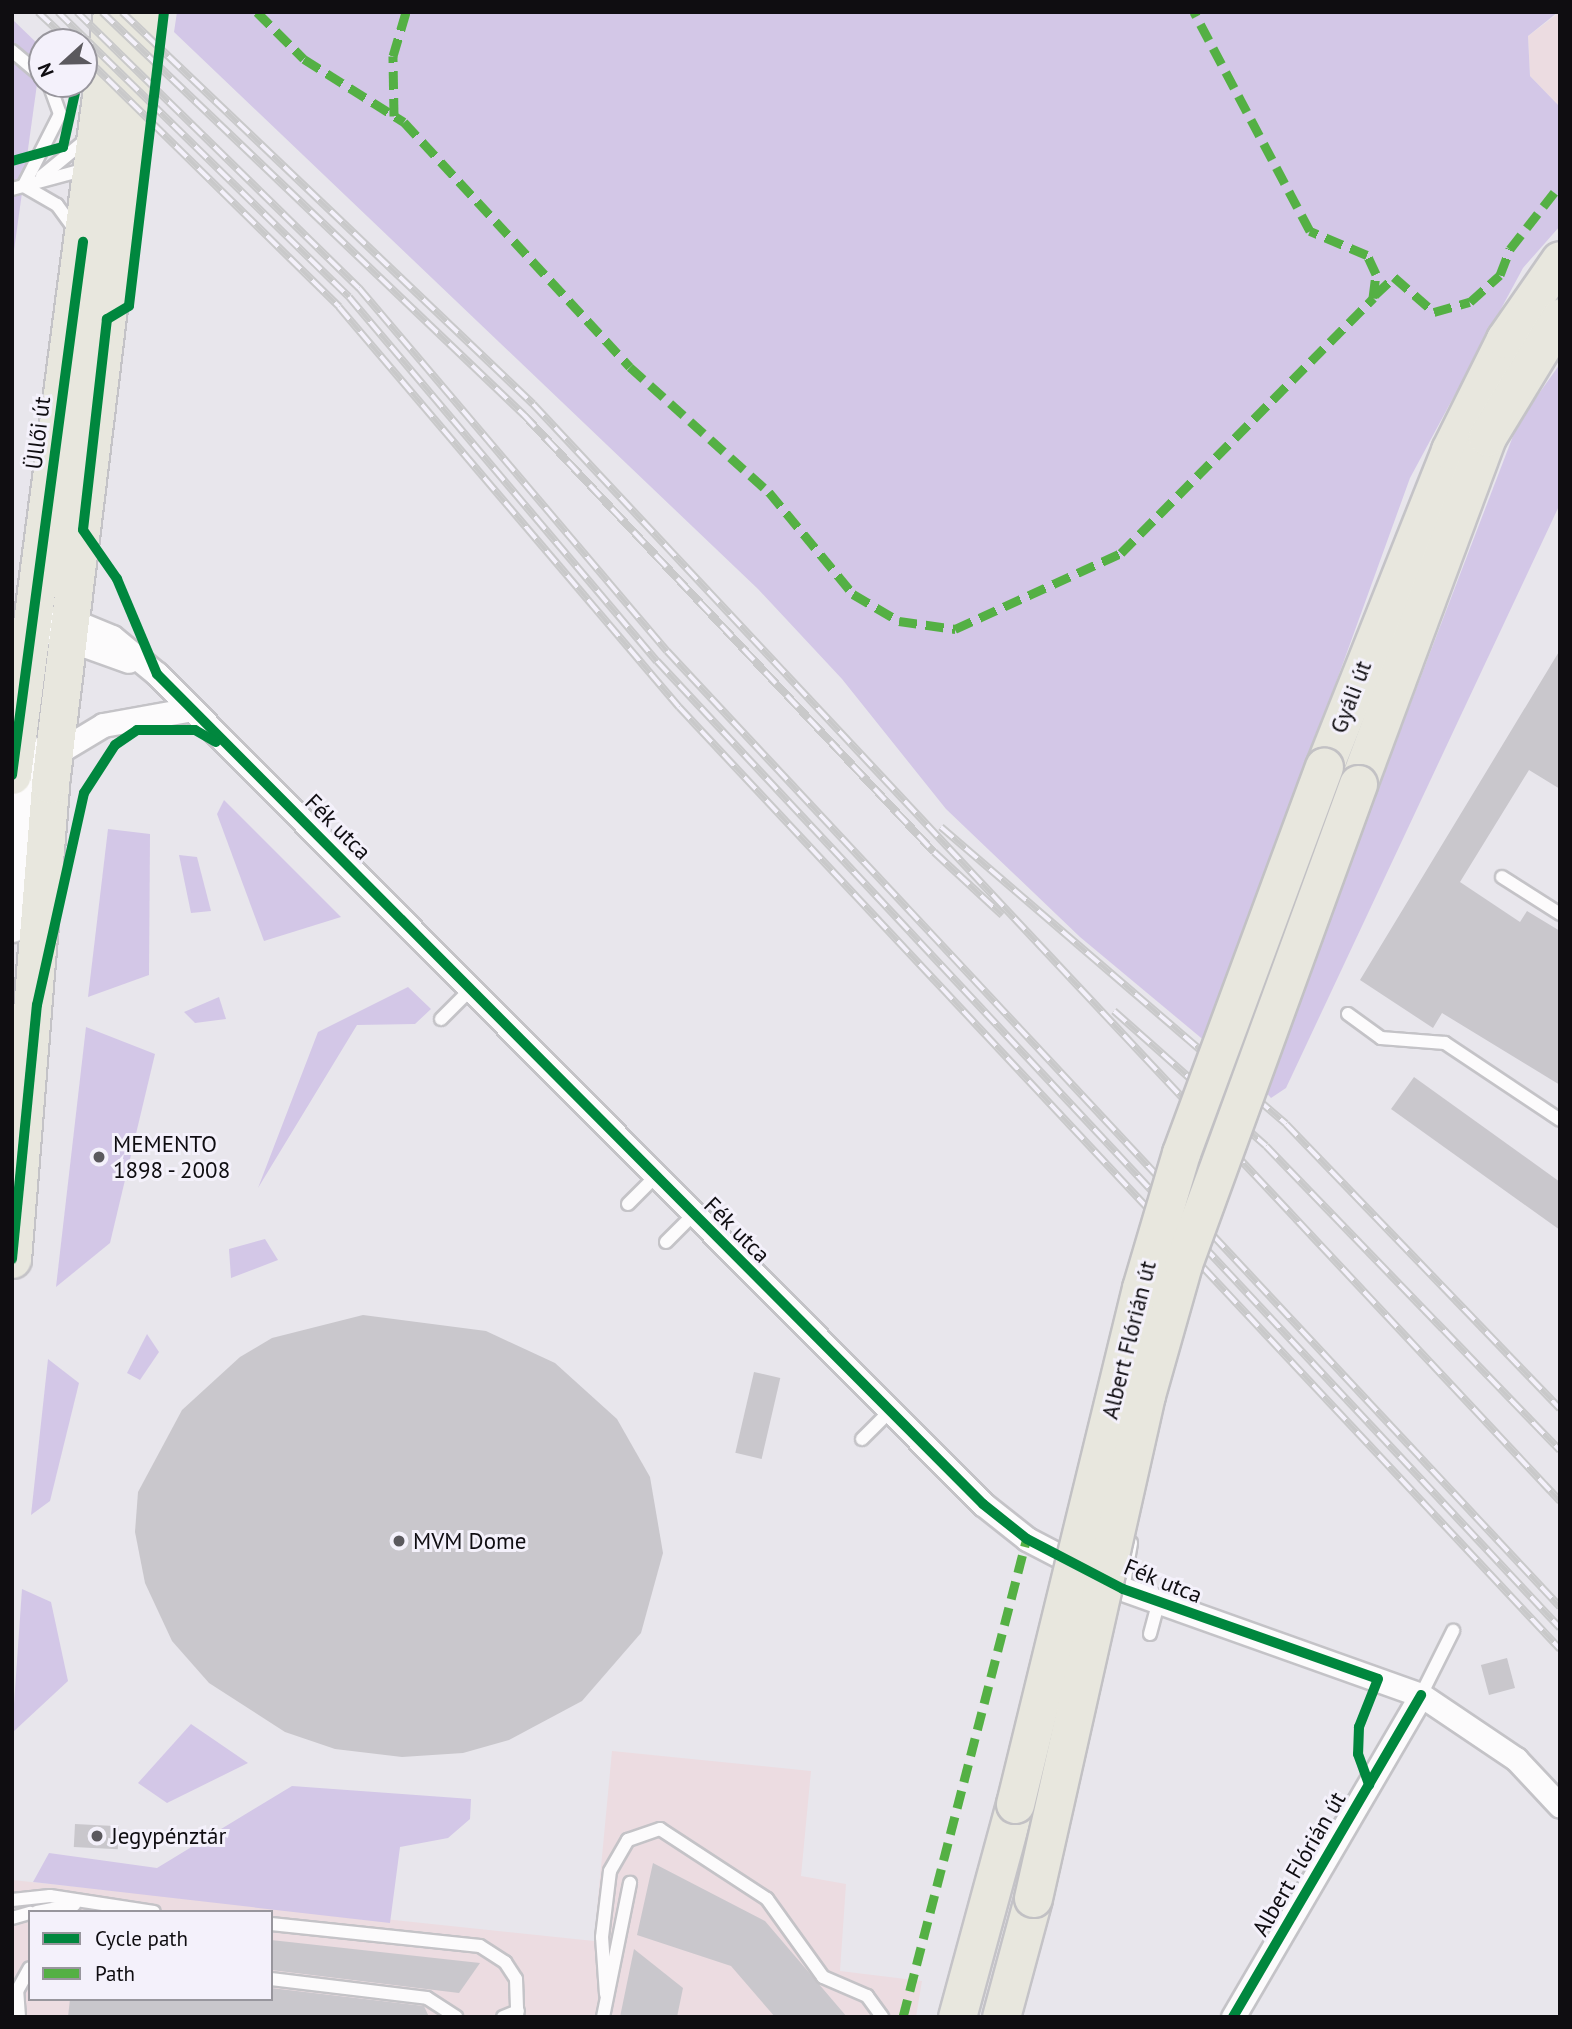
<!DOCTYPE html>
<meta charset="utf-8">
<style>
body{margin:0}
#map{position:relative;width:1572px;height:2029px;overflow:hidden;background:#e8e6ec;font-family:"PT Sans",sans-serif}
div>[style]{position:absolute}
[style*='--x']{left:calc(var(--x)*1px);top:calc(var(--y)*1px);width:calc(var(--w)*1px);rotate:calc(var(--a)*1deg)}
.commercial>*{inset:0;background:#ecdce1}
.green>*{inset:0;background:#d3c7e7}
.building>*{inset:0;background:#c9c7cc;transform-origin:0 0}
.roads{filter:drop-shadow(2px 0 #c4c3c7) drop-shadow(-2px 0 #c4c3c7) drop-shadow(0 2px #c4c3c7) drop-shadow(0 -2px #c4c3c7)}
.service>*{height:12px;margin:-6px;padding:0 6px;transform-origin:6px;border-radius:6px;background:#fcfbfc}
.minor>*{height:23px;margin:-11.5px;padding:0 11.5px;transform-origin:11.5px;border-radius:11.5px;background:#fcfbfc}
.secondary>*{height:33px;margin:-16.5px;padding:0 16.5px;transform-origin:16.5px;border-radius:16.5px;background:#fcfbfc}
.primary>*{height:37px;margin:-18.5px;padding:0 18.5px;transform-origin:18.5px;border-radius:18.5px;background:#e8e7de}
.rail>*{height:8px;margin-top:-4px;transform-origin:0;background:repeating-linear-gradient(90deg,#f4f1fb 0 16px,#c9c9ca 0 32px);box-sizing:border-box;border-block:2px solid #c9c9ca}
.bridges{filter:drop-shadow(2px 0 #c2c1c4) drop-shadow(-2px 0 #c2c1c4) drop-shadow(0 2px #c2c1c4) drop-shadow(0 -2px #c2c1c4)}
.primary-bridge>*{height:37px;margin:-18.5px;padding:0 18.5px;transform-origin:18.5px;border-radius:18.5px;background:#e8e7de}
.quiet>*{height:9px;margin-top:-4.5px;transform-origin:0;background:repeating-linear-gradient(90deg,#54b044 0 18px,transparent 0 27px)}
.cycleway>*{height:10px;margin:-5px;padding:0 5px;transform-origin:5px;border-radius:5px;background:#00873e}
.dots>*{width:19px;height:19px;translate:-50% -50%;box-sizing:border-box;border:4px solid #f4f1fb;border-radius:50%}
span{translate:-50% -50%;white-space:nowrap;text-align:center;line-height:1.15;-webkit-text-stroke:6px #f4f1fb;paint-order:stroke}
.street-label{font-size:23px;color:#0f0d11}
.poi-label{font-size:23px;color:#0f0d11}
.left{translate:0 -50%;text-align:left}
.frame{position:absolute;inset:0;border:14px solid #0f0d11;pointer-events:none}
.legend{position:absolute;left:28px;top:1910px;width:245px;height:91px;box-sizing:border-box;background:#f4f1fb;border:2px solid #98969d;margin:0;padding:9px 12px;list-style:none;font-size:21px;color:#0f0d11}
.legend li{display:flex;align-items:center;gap:14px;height:35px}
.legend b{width:35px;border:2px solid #98969d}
.north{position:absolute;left:28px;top:28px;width:70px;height:70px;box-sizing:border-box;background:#f4f1fb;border:2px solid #98969d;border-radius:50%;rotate:248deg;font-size:19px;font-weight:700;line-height:28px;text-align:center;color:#0f0d11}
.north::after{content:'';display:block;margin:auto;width:24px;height:32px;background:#5b595e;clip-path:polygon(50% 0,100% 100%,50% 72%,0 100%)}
</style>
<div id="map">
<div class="commercial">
<i style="clip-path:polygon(1560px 12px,1560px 107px,1530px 76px,1528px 36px)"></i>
<i style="clip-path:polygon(evenodd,612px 1751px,811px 1771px,801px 1876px,846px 1884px,840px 1971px,922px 1981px,916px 2017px,12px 2017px,12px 1880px,594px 1941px,612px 1751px,30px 1912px,271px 1912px,271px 1999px,30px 1999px,30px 1912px)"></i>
</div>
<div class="green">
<i style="clip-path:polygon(177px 12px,1558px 12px,1528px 36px,1530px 76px,1560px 107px,1560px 226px,1523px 268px,1410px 478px,1206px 1042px,1080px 937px,946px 809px,842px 679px,758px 589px,174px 32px)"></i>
<i style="clip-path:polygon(12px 19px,42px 48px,12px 265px)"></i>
<i style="clip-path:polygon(1560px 364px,1560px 504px,1286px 1088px,1271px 1098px,1263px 1089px,1518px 423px)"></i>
<i style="clip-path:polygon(224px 800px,341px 917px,264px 941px,217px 814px)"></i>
<i style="clip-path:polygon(108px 829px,150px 834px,149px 975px,88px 997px)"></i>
<i style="clip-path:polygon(179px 855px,197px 857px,211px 911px,191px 913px)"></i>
<i style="clip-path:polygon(408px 987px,431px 1009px,415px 1024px,357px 1025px,258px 1188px,318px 1032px)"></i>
<i style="clip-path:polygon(219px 997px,226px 1019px,195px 1023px,184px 1012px)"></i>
<i style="clip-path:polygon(86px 1027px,155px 1054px,110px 1243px,56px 1287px)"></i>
<i style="clip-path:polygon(265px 1239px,278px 1260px,231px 1278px,229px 1249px)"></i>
<i style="clip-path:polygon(147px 1334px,159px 1352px,140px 1380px,127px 1373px)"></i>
<i style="clip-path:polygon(48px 1359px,79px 1383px,50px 1501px,31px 1515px)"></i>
<i style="clip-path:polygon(22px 1589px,51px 1602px,68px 1681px,12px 1733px)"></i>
<i style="clip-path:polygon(191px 1724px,248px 1763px,167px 1803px,138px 1783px)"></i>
<i style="clip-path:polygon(292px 1786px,471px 1799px,470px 1819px,448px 1838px,400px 1847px,390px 1923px,33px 1882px,49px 1853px,157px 1868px)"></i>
</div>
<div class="building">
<i style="clip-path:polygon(1560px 650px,1560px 789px,1529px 770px,1460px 882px,1520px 922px,1527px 911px,1560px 931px,1560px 1085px,1442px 1013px,1433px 1028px,1360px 980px)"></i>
<i style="clip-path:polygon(1414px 1077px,1560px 1182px,1560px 1230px,1391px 1109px)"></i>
<i style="clip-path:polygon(363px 1315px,486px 1331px,555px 1363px,617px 1419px,650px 1477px,663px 1553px,641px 1633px,582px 1701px,509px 1740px,463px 1753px,402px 1757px,335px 1749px,285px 1732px,209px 1683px,172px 1641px,145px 1583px,135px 1532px,138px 1492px,182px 1410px,240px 1357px,272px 1338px)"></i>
<i style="left:754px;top:1372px;width:27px;height:83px;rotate:13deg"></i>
<i style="left:1507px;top:1658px;width:31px;height:27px;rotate:75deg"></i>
<i style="left:75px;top:1824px;width:44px;height:23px;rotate:3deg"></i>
<i style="clip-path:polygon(653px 1863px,765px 1921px,847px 2017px,775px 2017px,731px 1966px,637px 1935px)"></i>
<i style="clip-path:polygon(271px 1940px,480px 1963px,459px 1993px,271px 1970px)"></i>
<i style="clip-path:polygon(634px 1949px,683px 1988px,677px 2017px,620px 2017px)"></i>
<i style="clip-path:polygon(271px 1988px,424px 2006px,429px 2017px,68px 2017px,70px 1999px,271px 1999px)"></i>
</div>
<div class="roads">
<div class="service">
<i style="--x:12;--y:51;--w:39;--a:40"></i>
<i style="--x:42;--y:176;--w:58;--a:-39.4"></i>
<i style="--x:24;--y:185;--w:80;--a:-63.1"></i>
<i style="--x:60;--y:114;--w:32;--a:-110"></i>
<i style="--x:24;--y:186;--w:38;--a:30"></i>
<i style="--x:57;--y:205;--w:31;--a:54"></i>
<i style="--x:12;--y:189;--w:77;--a:-15.1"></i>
<i style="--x:1502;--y:877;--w:69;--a:32.5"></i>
<i style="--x:1348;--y:1014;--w:41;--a:36"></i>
<i style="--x:1381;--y:1038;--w:64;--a:4.5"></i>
<i style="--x:1445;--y:1043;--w:138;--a:33.8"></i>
<i style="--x:441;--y:1019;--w:41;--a:-45"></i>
<i style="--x:628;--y:1204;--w:38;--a:-45"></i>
<i style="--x:666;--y:1242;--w:38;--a:-45"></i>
<i style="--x:862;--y:1439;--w:38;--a:-45"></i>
<i style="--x:1123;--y:1589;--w:47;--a:-80.1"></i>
<i style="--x:1150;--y:1634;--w:31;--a:-75"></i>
<i style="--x:1421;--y:1695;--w:72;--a:-63.4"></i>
<i style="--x:12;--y:1900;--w:38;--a:-6"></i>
<i style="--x:50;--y:1896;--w:105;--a:8.7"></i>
<i style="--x:37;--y:1912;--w:38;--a:-11"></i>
<i style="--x:12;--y:1918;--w:19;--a:-16"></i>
<i style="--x:271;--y:1924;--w:210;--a:6"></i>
<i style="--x:480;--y:1946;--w:30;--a:33"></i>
<i style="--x:505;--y:1962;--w:20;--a:57"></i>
<i style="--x:516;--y:1979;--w:38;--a:88"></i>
<i style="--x:271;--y:1979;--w:157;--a:6.9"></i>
<i style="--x:427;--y:1998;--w:35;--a:33"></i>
<i style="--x:606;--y:1994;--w:57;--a:-94"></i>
<i style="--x:602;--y:1937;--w:66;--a:-83.1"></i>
<i style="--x:610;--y:1871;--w:36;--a:-60"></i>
<i style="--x:628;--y:1840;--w:34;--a:-19"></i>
<i style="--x:660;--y:1829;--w:128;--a:33.2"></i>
<i style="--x:767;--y:1899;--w:96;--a:54.3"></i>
<i style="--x:823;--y:1977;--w:48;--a:23.4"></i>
<i style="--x:867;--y:1996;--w:26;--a:54"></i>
<i style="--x:19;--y:2017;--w:26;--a:-94"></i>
<i style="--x:17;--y:1991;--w:26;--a:-61"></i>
<i style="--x:503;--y:2017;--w:16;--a:-22"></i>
<i style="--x:603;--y:2017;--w:137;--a:-78.6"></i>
</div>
<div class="minor">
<i style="--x:35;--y:623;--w:38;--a:-3"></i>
<i style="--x:73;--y:621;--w:42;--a:22.3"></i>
<i style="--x:112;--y:637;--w:58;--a:39.4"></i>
<i style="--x:157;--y:674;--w:1171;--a:45.14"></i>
<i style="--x:983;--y:1504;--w:56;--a:38.5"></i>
<i style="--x:1027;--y:1539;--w:108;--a:27.5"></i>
<i style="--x:1123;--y:1589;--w:316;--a:19.6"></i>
<i style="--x:1421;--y:1695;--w:115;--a:34"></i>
<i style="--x:1516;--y:1759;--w:64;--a:46.9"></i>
<i style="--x:56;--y:635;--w:77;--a:19.6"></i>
<i style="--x:55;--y:754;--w:56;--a:-31.1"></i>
<i style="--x:103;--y:725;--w:90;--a:-10.2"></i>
<i style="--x:1233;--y:2017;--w:373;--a:-59.7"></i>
</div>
<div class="secondary">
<i style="--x:12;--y:925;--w:179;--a:-86.8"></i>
</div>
<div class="primary">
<i style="--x:1324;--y:767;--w:341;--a:-68.3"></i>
<i style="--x:1450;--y:450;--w:124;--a:-63.6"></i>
<i style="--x:1505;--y:339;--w:96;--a:-55.2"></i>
<i style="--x:12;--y:775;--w:770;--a:-82.53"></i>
<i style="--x:1358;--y:784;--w:370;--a:-69.6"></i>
<i style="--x:1487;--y:437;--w:140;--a:-58.7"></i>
<i style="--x:12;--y:1259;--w:477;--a:-85.4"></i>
<i style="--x:50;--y:784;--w:778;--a:-83.06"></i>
<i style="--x:957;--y:2017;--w:221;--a:-74.8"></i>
<i style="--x:1001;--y:2017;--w:123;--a:-74.9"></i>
</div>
</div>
<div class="rail">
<i style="--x:38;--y:12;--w:44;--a:43.2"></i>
<i style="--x:58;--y:12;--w:407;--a:44.4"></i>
<i style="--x:349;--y:297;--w:477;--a:49.8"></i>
<i style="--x:657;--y:661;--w:1323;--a:46.96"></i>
<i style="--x:77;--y:12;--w:395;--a:44.4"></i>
<i style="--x:359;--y:288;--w:476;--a:49.7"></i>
<i style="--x:667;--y:651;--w:1308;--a:46.95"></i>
<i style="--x:102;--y:12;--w:584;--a:43.68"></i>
<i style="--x:524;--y:415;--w:599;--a:46.83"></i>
<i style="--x:934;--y:852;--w:93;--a:42.8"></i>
<i style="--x:122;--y:12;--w:568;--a:43.64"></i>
<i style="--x:533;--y:404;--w:1503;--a:46.89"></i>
<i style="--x:84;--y:56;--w:358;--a:44.5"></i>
<i style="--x:339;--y:307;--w:525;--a:49.64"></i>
<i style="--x:679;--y:707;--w:1290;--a:46.92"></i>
<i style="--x:941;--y:827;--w:455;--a:40.7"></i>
<i style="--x:1286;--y:1124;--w:395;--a:46.1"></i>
<i style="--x:1114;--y:1011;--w:203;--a:41.6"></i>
<i style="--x:1266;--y:1146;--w:423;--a:46"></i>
</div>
<div class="bridges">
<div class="primary-bridge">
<i style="--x:1015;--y:1804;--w:531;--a:-76.28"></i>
<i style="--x:1141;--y:1288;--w:141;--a:-73.5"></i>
<i style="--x:1181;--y:1153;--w:412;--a:-69.7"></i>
<i style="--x:1033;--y:1898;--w:516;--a:-77.34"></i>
<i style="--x:1146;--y:1395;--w:136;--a:-74.2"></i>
<i style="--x:1183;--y:1264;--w:511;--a:-69.97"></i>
</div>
</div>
<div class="quiet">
<i style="--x:257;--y:12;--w:66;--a:45"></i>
<i style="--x:304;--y:59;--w:118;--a:32.2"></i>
<i style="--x:404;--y:122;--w:333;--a:47.3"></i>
<i style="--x:630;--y:367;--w:187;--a:42"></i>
<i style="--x:769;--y:492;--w:132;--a:50.5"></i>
<i style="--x:853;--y:594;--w:53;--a:30.4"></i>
<i style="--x:899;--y:621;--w:57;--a:8.1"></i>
<i style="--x:955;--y:629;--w:183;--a:-24.6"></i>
<i style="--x:1121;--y:553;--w:359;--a:-45.3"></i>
<i style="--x:1373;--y:298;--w:24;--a:-83"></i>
<i style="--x:1376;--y:274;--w:21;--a:-115"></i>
<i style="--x:1367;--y:255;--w:62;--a:-157.2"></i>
<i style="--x:1310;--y:231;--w:248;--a:-117.9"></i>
<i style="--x:394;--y:116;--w:60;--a:-91"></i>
<i style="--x:393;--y:56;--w:46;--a:-73.5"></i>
<i style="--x:1375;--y:295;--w:26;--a:-43"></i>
<i style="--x:1394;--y:277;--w:53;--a:41.2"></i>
<i style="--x:1434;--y:312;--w:37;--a:-16"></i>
<i style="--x:1470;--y:302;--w:40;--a:-42"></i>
<i style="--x:1500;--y:275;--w:28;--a:-69"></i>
<i style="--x:1510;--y:249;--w:81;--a:-52"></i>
<i style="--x:903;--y:2017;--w:494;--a:-75.5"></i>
</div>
<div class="cycleway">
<i style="--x:164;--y:12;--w:296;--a:96.8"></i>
<i style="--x:129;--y:306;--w:26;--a:149"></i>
<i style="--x:107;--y:319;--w:212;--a:96.5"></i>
<i style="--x:83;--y:530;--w:60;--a:55.2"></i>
<i style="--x:117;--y:579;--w:103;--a:67.2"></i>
<i style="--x:157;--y:674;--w:1171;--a:45.14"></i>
<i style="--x:983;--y:1504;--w:56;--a:38.5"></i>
<i style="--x:1027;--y:1539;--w:108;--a:27.5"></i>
<i style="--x:1123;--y:1589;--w:270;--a:19.4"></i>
<i style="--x:1378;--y:1679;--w:52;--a:111.6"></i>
<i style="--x:1359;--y:1727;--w:27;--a:92"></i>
<i style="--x:1358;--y:1754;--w:33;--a:70"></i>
<i style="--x:12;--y:161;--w:53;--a:-15.4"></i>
<i style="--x:63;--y:147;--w:65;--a:-77.5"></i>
<i style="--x:12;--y:775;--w:538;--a:-82.41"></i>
<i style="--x:12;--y:1259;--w:255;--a:-84.4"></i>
<i style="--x:37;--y:1005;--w:217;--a:-77.5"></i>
<i style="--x:84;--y:793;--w:57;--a:-57.1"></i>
<i style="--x:115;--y:745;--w:27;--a:-34"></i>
<i style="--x:137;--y:730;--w:58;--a:0"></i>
<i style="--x:195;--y:730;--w:24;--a:30"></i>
<i style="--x:1233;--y:2017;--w:373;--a:-59.7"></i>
</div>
<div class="dots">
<i style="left:99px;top:1157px;background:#5b595e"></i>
<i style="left:399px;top:1541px;background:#5b595e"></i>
<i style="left:97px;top:1836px;background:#5b595e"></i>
</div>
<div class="street-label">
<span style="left:38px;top:433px;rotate:-83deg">Üllői út</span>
<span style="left:1351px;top:697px;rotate:-69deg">Gyáli út</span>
<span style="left:338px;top:827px;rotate:45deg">Fék utca</span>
<span style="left:737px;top:1230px;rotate:45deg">Fék utca</span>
<span style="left:1129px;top:1340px;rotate:-76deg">Albert Flórián út</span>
<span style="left:1163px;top:1581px;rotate:22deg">Fék utca</span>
<span style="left:1299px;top:1864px;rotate:-60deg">Albert Flórián út</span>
</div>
<div class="poi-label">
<span class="left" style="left:113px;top:1157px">MEMENTO<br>1898 - 2008</span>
<span class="left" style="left:413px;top:1541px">MVM Dome</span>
<span class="left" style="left:111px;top:1836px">Jegypénztár</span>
</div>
<div class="frame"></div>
<ul class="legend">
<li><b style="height:9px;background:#00873e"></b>Cycle path</li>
<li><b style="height:9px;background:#54b044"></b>Path</li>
</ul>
<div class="north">N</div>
</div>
